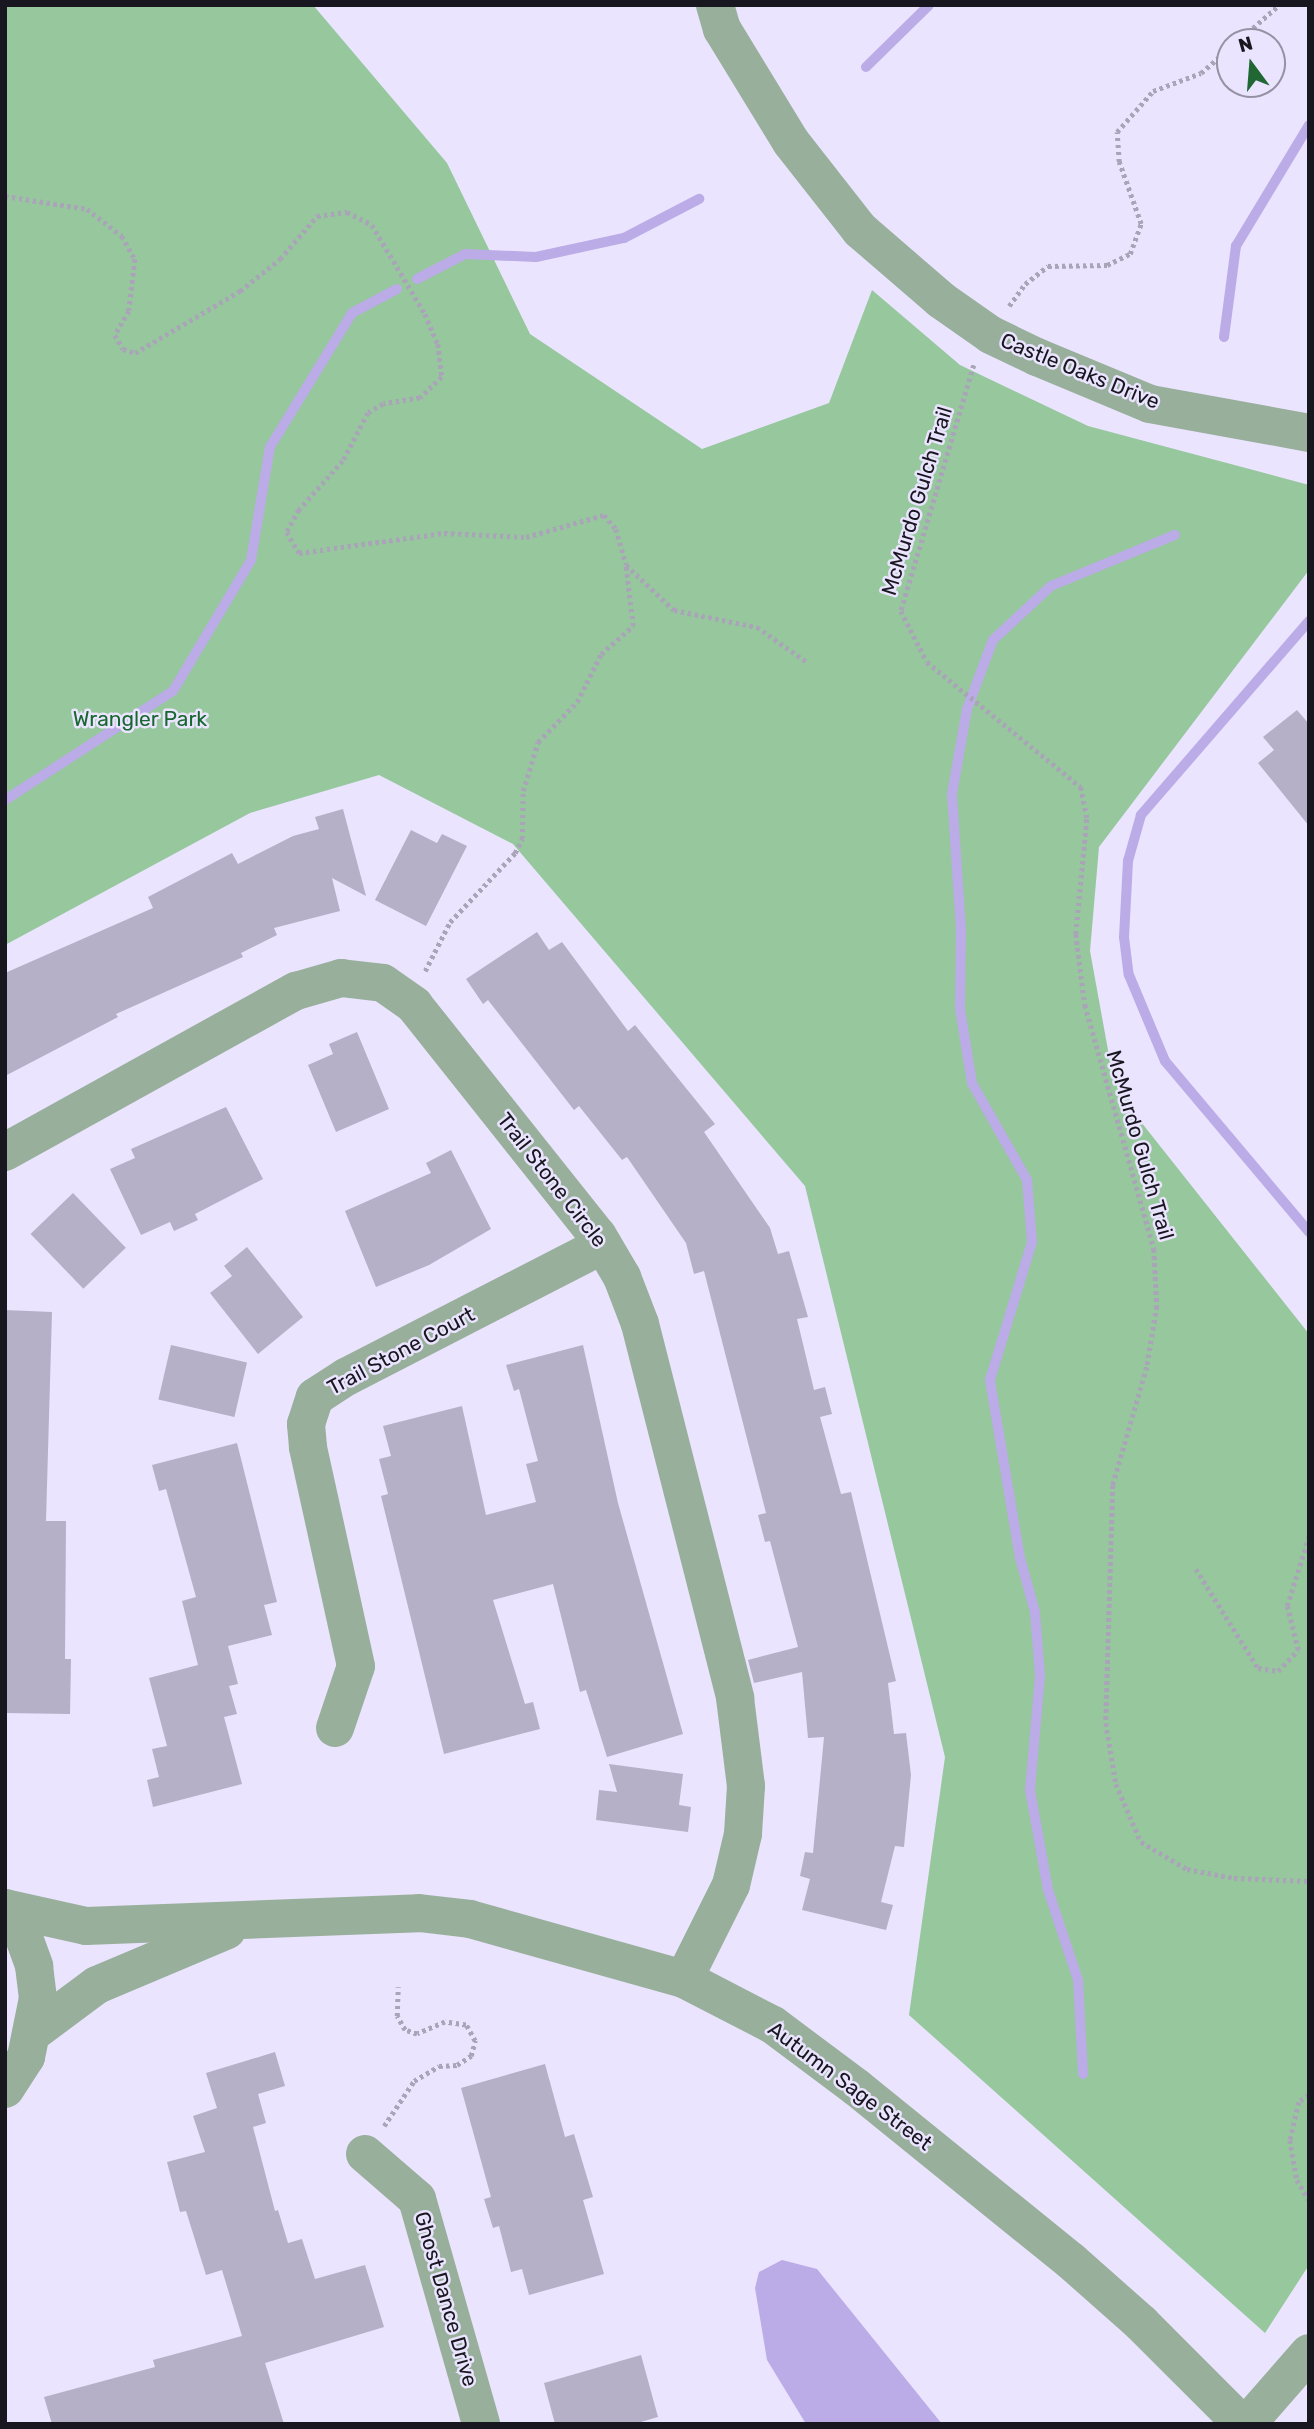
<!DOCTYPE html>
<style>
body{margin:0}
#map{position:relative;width:1314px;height:2429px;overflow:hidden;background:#eae4fe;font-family:Rubik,sans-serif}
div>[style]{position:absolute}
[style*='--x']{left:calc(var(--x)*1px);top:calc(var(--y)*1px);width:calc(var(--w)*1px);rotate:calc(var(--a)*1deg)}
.green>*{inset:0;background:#96c79d}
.water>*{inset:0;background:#bbabe7}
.stream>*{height:10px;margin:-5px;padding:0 5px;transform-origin:5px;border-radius:5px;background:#bbabe7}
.building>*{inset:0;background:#b5afc7;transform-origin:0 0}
.path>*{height:4.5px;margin-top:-2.25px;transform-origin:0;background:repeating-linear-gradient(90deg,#a9a4b8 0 3.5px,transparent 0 7px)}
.minor>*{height:38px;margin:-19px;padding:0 19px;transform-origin:19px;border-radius:19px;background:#98af9b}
span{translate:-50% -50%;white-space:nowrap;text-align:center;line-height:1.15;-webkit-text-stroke:5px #eae4fe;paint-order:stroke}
.street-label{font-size:21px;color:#18161e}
.park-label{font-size:21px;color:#17672f}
.frame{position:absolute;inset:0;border:7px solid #18161e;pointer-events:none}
.north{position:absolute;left:1216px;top:28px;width:70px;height:70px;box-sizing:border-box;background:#eae4fe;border:2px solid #9692a4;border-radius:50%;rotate:344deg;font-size:19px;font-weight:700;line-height:28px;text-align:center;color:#18161e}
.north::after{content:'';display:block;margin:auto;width:24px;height:32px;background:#216733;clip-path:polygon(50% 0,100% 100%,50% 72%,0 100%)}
</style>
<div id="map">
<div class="green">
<i style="clip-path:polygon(5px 5px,313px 5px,447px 163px,530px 334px,702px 449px,829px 403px,872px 290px,960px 365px,1088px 426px,1309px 485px,1309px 570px,1099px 847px,1090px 951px,1110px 1061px,1141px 1122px,1309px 1334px,1309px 2265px,1265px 2333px,909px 2015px,945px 1757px,805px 1186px,513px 844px,379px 775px,250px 813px,5px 945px)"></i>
</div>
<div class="water">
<i style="clip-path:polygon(782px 2260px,817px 2269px,942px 2424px,806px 2424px,767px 2360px,755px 2288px,759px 2272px)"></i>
</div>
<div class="stream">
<i style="--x:866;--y:67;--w:88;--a:-44.5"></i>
<i style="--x:417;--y:279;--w:54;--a:-27.5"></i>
<i style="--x:465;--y:254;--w:71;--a:2.4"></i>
<i style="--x:536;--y:257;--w:90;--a:-12.2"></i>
<i style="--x:624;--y:238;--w:85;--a:-27.5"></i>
<i style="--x:1224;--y:337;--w:92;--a:-82.5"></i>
<i style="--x:1236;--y:246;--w:141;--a:-58.9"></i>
<i style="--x:1309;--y:621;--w:257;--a:130.9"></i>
<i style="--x:1141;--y:815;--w:48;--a:105.8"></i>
<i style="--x:1128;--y:861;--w:76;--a:93"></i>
<i style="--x:1124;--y:937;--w:38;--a:83"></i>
<i style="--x:1129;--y:975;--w:93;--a:67.3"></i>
<i style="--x:1165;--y:1061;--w:224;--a:49.9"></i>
<i style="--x:5;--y:800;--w:200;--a:-33"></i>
<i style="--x:173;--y:691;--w:152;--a:-59.2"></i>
<i style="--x:251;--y:560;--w:115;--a:-80.5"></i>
<i style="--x:270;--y:447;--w:157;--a:-58.5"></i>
<i style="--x:352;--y:313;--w:51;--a:-28.1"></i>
<i style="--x:1083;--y:2074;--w:94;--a:-93"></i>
<i style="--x:1078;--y:1980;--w:95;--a:-108.4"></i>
<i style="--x:1048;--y:1890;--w:102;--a:-100.2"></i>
<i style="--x:1030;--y:1790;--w:114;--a:-85"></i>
<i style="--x:1040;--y:1676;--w:64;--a:-94.5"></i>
<i style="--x:1035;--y:1612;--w:56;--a:-105.5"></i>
<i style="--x:1020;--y:1558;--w:181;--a:-99.6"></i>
<i style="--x:990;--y:1380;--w:144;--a:-73.1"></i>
<i style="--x:1032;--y:1242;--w:62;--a:-94.6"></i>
<i style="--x:1027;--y:1180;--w:112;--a:-119.6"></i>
<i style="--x:972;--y:1083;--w:75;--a:-99.2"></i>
<i style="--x:960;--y:1009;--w:79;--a:-89.3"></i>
<i style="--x:961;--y:930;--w:136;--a:-93.8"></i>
<i style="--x:952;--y:794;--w:86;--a:-80"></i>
<i style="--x:967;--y:709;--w:74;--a:-69.4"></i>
<i style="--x:993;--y:640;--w:79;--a:-43"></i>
<i style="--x:1051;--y:586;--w:134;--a:-22.4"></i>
</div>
<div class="building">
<i style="clip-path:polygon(1297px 710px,1309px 724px,1309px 826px,1258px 763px,1274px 750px,1263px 737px)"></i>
<i style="clip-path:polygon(343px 809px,366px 896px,332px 878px,340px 911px,274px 928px,277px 935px,241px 953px,243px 957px,116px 1014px,118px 1017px,5px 1076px,5px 973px,153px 908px,148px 897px,232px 853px,238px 864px,293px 836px,319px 829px,315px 817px)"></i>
<i style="clip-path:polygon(411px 830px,437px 843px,442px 834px,467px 846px,426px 926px,375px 900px)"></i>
<i style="clip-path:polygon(537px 932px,549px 950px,562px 942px,628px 1031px,635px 1025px,715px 1124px,704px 1132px,770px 1228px,778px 1254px,789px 1251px,808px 1317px,797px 1319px,814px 1390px,825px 1387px,832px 1414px,820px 1417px,841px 1494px,851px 1492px,896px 1681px,888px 1683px,894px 1734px,906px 1733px,911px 1775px,904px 1847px,895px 1846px,881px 1902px,893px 1905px,886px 1930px,802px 1910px,810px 1879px,800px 1876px,805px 1852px,813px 1853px,824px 1737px,808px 1738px,802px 1672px,754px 1683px,748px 1660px,798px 1647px,770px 1541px,765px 1542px,758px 1515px,766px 1513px,704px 1271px,694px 1274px,686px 1243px,627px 1157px,622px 1160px,579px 1106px,574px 1110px,488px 1000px,483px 1004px,466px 979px)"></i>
<i style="clip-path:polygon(357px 1032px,389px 1109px,336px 1132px,308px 1065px,333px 1054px,329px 1044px)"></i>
<i style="clip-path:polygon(226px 1107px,263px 1179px,195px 1214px,198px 1220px,174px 1231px,170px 1222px,141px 1235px,110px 1169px,135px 1158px,131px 1149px)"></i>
<i style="clip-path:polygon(451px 1150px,491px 1229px,429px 1265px,376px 1287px,345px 1211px,431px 1173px,426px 1163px)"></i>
<i style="left:73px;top:1193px;width:76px;height:59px;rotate:46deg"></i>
<i style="clip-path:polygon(247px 1247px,303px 1317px,258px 1354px,210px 1293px,232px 1276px,224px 1266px)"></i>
<i style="clip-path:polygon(5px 1310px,52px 1312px,46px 1521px,66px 1521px,65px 1659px,71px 1659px,70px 1714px,5px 1713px)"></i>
<i style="left:171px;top:1345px;width:78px;height:56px;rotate:13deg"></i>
<i style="clip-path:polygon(583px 1345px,618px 1503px,683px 1734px,607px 1757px,586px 1690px,580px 1692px,553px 1584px,493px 1600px,525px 1704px,533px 1702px,540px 1729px,444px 1754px,381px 1496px,388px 1494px,379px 1459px,391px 1456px,383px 1426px,462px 1406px,486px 1515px,536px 1502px,526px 1464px,538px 1461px,519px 1389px,514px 1391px,506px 1365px)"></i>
<i style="clip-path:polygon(237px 1443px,277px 1602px,264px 1605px,272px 1635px,228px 1646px,238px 1684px,229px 1686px,237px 1714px,224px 1717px,242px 1784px,153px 1807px,147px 1780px,159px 1777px,152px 1749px,167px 1746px,149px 1678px,198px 1665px,182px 1601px,196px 1597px,166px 1489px,159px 1491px,152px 1465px)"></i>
<i style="clip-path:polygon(609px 1764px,683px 1774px,679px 1805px,691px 1807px,688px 1832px,596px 1820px,599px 1790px,617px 1792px)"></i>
<i style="clip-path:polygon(275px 2052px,285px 2086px,258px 2094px,266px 2123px,253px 2127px,275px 2211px,278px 2210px,288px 2243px,302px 2239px,315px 2279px,365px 2265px,384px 2327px,265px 2363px,284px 2424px,52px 2424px,44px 2397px,155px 2367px,153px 2360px,242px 2336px,222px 2270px,206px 2275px,186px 2211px,180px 2212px,167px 2162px,205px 2152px,193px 2116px,217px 2108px,206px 2073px)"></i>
<i style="clip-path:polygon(545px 2064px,565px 2137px,574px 2134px,593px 2197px,583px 2200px,604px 2274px,529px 2295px,522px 2269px,511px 2272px,499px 2226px,493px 2228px,484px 2199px,491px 2197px,461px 2088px)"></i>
<i style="clip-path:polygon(641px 2355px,658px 2417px,634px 2424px,555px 2424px,544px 2383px)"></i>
</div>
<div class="path">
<i style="--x:1237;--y:42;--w:56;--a:-41.4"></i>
<i style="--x:5;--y:196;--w:83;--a:9"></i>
<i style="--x:87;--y:209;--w:44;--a:37.6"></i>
<i style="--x:122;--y:236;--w:26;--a:61"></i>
<i style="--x:135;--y:259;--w:52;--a:96.6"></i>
<i style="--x:129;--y:311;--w:28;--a:120"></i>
<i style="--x:115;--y:335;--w:16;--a:60"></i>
<i style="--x:123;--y:349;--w:13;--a:18"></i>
<i style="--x:135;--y:353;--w:122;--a:-30.6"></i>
<i style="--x:240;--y:291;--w:51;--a:-38.7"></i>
<i style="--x:280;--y:259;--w:57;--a:-49.3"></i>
<i style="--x:317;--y:216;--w:30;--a:-8"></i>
<i style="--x:347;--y:212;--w:28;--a:27"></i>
<i style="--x:372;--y:225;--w:104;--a:59.2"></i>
<i style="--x:425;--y:314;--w:33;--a:67"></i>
<i style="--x:438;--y:344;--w:33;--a:83"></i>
<i style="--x:442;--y:377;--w:30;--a:136"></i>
<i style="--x:420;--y:398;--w:37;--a:171"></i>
<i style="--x:383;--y:404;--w:17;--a:149"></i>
<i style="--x:368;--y:413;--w:54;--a:117.5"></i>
<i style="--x:343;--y:461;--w:66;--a:131.9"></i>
<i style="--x:299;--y:510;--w:25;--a:119"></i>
<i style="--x:287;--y:532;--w:24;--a:60"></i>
<i style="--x:299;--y:553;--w:146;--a:-7.9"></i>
<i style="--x:444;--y:533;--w:82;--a:2.8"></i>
<i style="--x:526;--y:537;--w:81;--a:-15.8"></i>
<i style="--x:604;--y:515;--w:18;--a:49"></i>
<i style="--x:616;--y:529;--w:37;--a:74"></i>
<i style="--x:626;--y:565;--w:66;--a:43.2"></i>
<i style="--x:674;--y:610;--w:85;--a:11.6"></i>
<i style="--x:757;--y:627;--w:61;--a:35"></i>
<i style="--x:1009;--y:306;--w:27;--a:-54"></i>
<i style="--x:1025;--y:284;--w:29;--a:-38"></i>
<i style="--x:1048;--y:266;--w:59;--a:-1"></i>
<i style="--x:1107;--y:265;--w:25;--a:-26"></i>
<i style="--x:1130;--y:254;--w:32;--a:-70"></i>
<i style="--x:1141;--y:224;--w:66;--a:-109.5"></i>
<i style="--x:1119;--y:162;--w:30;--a:-94"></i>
<i style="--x:1117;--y:132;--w:55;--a:-48.7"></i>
<i style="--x:1153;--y:91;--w:51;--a:-20.6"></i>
<i style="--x:1201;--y:73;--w:38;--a:-41"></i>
<i style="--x:974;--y:365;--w:257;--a:106.5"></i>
<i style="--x:901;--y:611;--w:57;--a:63"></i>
<i style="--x:927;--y:662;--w:198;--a:39.1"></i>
<i style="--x:1081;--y:787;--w:33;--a:79"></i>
<i style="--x:1087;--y:819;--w:116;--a:95.5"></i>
<i style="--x:1076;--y:934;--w:72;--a:82.8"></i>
<i style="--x:1085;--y:1005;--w:254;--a:74.2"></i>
<i style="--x:1154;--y:1249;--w:57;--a:87"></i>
<i style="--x:1157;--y:1306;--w:62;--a:99.3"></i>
<i style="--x:1147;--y:1367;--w:123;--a:106.1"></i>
<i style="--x:1113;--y:1485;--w:238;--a:91.7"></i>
<i style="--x:1106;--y:1723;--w:62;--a:80.7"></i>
<i style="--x:1116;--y:1784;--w:63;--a:66.7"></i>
<i style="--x:1141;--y:1842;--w:53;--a:30.4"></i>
<i style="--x:1187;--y:1869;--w:48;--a:10.8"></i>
<i style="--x:1234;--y:1878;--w:75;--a:2.3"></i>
<i style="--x:425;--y:971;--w:55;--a:-63"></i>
<i style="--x:450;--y:922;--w:95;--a:-46.7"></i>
<i style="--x:515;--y:853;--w:16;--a:-63"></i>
<i style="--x:522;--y:839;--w:48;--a:-88.8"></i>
<i style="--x:523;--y:791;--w:51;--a:-73"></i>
<i style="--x:538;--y:742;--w:56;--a:-45.7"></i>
<i style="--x:577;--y:702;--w:54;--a:-63.4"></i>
<i style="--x:601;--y:654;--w:43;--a:-41.2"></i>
<i style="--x:633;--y:626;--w:60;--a:-96.7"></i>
<i style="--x:1196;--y:1569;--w:117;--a:57.9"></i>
<i style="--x:1258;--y:1668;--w:20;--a:9"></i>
<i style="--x:1278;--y:1671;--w:29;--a:-46"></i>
<i style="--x:1298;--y:1650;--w:45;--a:-104"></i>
<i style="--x:1287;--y:1606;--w:73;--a:-72.6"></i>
<i style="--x:1309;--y:2095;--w:12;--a:145"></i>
<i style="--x:1299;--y:2102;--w:39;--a:103"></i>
<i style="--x:1290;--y:2140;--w:41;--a:80.1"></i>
<i style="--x:1297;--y:2180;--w:23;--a:59"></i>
<i style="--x:384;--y:2126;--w:54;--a:-56.3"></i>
<i style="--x:414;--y:2081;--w:29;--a:-31"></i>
<i style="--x:439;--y:2066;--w:18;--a:-3"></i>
<i style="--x:457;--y:2065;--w:17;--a:-33"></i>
<i style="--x:471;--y:2056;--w:16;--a:-75"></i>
<i style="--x:475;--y:2041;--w:18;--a:-119"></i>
<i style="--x:466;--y:2025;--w:21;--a:-172"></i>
<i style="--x:445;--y:2022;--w:30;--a:157"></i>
<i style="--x:417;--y:2034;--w:13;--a:-162"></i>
<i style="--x:405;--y:2030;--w:16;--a:-120"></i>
<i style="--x:397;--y:2016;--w:29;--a:-88"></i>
</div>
<div class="minor">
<i style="--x:715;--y:5;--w:25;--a:74"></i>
<i style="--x:722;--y:29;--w:132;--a:58.6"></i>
<i style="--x:791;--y:142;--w:112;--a:51.9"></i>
<i style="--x:860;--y:230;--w:107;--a:40.8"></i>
<i style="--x:941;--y:300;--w:61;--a:35"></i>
<i style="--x:991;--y:335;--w:51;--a:25.6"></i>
<i style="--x:1037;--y:357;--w:122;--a:22.6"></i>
<i style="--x:1150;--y:404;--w:162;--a:10.3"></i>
<i style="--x:5;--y:1152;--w:333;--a:-29"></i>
<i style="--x:296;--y:991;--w:47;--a:-16.1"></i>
<i style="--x:341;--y:978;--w:42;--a:6.8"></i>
<i style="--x:383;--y:983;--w:38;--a:35"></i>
<i style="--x:414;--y:1005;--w:295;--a:51.5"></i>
<i style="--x:598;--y:1236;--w:48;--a:59.7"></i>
<i style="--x:622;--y:1277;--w:50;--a:69"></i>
<i style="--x:640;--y:1324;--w:386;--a:75.7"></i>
<i style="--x:735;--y:1698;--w:89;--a:82.9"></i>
<i style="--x:746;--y:1786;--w:48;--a:93.6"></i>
<i style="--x:743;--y:1834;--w:52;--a:103.2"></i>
<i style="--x:731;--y:1885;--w:105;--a:116.6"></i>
<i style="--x:335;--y:1728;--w:65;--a:-71.3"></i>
<i style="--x:356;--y:1666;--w:224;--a:-102.4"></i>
<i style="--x:308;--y:1447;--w:23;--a:-95"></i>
<i style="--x:306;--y:1424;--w:28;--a:-72"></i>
<i style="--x:315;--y:1397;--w:37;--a:-33"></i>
<i style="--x:346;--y:1377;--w:289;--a:-27.2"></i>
<i style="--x:5;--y:1908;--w:83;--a:12.5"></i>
<i style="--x:86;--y:1926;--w:333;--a:-2.2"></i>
<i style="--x:419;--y:1913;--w:51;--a:6.7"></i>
<i style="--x:470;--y:1919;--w:222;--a:15.7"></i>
<i style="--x:684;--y:1979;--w:100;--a:27.3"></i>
<i style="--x:773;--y:2025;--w:104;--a:36.8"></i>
<i style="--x:856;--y:2087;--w:277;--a:39"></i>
<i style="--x:1071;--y:2261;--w:94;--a:41.5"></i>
<i style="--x:1141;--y:2323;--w:143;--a:45"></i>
<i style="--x:5;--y:1908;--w:32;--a:56"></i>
<i style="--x:23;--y:1935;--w:33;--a:70"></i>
<i style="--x:34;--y:1966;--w:32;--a:83"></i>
<i style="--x:38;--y:1998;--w:60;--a:101.5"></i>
<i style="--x:26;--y:2057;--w:38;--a:123"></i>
<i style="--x:35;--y:2031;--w:77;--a:-36.6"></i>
<i style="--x:97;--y:1985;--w:141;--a:-22.9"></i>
<i style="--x:365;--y:2154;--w:69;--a:40.9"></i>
<i style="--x:417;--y:2199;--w:234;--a:74.1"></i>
<i style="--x:1247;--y:2424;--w:94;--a:-48.9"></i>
</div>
<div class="street-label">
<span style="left:1080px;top:371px;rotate:22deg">Castle Oaks Drive</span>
<span style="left:917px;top:501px;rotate:-73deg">McMurdo Gulch Trail</span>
<span style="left:1140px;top:1145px;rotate:74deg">McMurdo Gulch Trail</span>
<span style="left:552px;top:1180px;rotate:52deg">Trail Stone Circle</span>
<span style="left:401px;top:1351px;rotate:-28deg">Trail Stone Court</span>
<span style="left:850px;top:2086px;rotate:37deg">Autumn Sage Street</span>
<span style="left:446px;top:2299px;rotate:74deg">Ghost Dance Drive</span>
</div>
<div class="park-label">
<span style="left:140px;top:719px">Wrangler Park</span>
</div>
<div class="frame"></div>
<div class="north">N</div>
</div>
